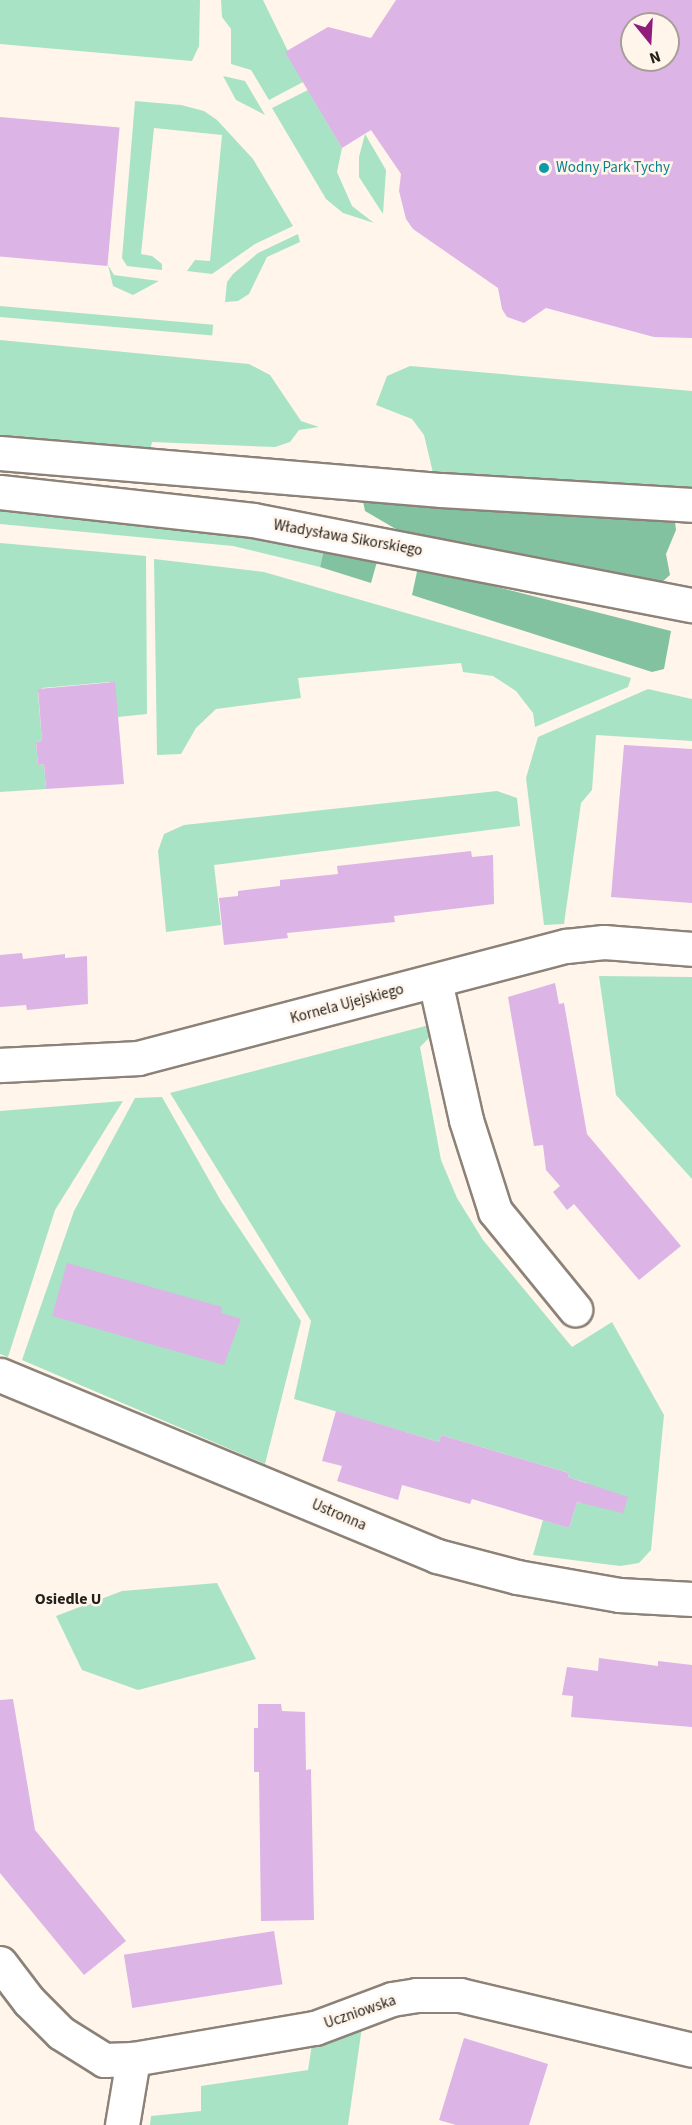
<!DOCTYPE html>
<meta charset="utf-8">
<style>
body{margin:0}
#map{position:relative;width:692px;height:2125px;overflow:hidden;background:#fff5eb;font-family:"Source Sans 3",sans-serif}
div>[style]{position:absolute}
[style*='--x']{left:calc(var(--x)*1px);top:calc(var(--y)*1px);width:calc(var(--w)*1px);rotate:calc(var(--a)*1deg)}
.green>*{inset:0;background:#a9e3c5;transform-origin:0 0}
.forest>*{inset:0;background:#82c2a1}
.building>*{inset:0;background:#dcb4e5;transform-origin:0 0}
.roads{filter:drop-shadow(2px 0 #8c8277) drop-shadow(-2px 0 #8c8277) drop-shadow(0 2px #8c8277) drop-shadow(0 -2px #8c8277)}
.street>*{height:33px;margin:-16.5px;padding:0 16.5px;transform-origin:16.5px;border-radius:16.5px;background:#fff}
.secondary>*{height:33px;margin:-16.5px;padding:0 16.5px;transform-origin:16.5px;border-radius:16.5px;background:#fff}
.dots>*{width:16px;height:16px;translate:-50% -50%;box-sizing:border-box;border:3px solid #fff5eb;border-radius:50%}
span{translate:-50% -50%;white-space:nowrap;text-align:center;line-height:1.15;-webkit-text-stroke:5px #fff5eb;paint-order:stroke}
.culture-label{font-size:15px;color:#0d838f}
.left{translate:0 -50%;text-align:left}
.street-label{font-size:15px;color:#231f1a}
.neighbourhood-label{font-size:16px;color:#231f1a;font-weight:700}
.north{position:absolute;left:620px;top:12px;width:60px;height:60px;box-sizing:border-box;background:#fff5eb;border:2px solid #a79f97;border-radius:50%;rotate:162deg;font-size:16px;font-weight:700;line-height:24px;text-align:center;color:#231f1a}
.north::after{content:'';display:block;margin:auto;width:21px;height:27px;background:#901b7b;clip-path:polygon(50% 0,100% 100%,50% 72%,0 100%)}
</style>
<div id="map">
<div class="green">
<i style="clip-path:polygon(0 0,200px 0,199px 46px,192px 61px,0 44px)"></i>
<i style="clip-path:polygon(221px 0,263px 0,303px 82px,269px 100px,251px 70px,231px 64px,231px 29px,222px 17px)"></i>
<i style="clip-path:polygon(223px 76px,245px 81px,265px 115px,236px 100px)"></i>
<i style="clip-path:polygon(308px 90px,342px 148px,337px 172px,352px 206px,374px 223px,343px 213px,326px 199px,272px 108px)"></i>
<i style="clip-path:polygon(135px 101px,181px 105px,204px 111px,217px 120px,253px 159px,293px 226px,255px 244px,212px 274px,187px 271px,195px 260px,210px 261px,222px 135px,154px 128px,141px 254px,152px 256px,162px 264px,162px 270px,127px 266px,122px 258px)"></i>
<i style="clip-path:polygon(365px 134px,386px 170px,383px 214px,359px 177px,359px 157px)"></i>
<i style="clip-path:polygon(298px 234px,300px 242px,267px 257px,249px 294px,238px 301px,225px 302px,227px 282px,233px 274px,258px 253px)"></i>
<i style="clip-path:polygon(108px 265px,114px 275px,159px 281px,133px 295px,113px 286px)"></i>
<i style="left:0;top:306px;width:214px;height:11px;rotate:5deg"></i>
<i style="clip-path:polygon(0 340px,249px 364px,270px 375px,301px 421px,319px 427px,299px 430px,290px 442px,275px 447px,152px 442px,150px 451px,0 437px)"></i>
<i style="clip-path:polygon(410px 366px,692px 391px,692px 493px,433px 473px,424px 435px,412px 419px,376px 405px,387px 376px)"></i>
<i style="clip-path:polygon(0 508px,236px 533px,324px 549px,320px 567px,233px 546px,0 524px)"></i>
<i style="clip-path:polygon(0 543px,146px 556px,147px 714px,118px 717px,110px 682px,42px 688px,38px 693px,42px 741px,36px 742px,38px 765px,44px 764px,46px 789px,0 792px)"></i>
<i style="clip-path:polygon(154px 559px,264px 572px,631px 678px,628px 687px,535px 727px,533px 713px,516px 691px,493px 676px,463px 672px,461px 663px,298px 678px,301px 698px,216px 709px,196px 728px,181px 754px,157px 755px)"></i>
<i style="clip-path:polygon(648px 689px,692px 699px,692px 741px,596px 735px,592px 790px,581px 803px,564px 924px,544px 925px,526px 778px,538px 737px)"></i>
<i style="clip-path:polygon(497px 791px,517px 798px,520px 826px,214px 865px,221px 925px,166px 932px,158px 851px,164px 834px,184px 825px)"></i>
<i style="clip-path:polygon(599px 976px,692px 977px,692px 1179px,616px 1095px)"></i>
<i style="clip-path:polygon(433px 1024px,436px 1031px,420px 1047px,441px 1160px,457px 1198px,483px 1240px,572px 1347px,612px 1322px,664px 1415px,651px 1550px,639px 1563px,620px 1566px,533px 1555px,543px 1520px,569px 1528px,577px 1502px,581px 1503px,587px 1483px,568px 1477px,569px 1473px,441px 1435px,439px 1442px,294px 1399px,311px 1321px,170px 1093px)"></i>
<i style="clip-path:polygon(162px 1097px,221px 1201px,301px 1321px,265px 1464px,22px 1360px,74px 1211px,135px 1098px)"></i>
<i style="clip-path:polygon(123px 1101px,55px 1210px,8px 1357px,0 1354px,0 1111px)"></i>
<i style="clip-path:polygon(217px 1583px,256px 1659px,138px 1690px,82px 1670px,56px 1616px,122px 1591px)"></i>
<i style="clip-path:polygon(362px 2027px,348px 2125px,150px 2125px,151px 2116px,201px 2111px,201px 2086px,308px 2070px,312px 2044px)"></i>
</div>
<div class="forest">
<i style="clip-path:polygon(363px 501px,674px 514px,676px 530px,666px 554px,670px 575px,662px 582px,401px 532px,365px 511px)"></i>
<i style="clip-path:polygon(324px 549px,378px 558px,371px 583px,320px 567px)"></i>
<i style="clip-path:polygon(418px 567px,671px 631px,664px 669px,652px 672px,412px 595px)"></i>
</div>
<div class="building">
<i style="clip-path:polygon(evenodd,396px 0,692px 0,692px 338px,654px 337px,546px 308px,524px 323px,507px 317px,502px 309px,498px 288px,413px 229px,406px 219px,399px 191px,401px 174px,371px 130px,342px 148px,285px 52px,328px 27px,371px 38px,396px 0,632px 24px,668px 24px,668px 60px,632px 60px,632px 24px)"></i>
<i style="left:0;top:117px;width:120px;height:139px;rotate:5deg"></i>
<i style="clip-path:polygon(115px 682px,124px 784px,46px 789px,44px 764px,38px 765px,36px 742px,42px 741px,38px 689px)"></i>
<i style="clip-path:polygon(624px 745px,692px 749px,692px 903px,611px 897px)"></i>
<i style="clip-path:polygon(471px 851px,472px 857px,493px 855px,494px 904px,394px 916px,395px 922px,287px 933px,288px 938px,224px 945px,219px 898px,238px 896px,238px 891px,280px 886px,280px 880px,338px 874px,337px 866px)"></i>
<i style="clip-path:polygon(22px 953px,23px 959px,65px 954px,65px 958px,87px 956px,88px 1004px,27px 1010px,26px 1005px,0 1007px,0 955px)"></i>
<i style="clip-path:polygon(555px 983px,559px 1004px,564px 1003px,587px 1134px,681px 1246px,639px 1280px,574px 1204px,567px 1210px,553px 1192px,560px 1186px,546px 1170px,543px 1145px,534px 1146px,508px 997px)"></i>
<i style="clip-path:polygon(67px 1263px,222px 1307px,221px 1313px,241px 1319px,224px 1365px,52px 1316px)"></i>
<i style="clip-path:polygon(336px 1411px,439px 1442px,441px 1435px,569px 1473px,568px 1477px,628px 1497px,623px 1513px,577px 1502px,569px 1528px,472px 1499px,470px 1504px,402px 1485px,398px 1500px,337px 1481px,342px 1466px,322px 1461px)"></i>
<i style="clip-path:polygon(599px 1658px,658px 1666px,658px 1661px,692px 1665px,692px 1727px,571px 1717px,573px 1696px,562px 1695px,567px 1667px,598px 1671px)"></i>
<i style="clip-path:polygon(13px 1699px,35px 1830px,126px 1941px,84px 1975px,0 1873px,0 1700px)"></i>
<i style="clip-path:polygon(258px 1704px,281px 1704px,282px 1711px,305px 1712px,306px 1770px,311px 1769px,314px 1920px,261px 1921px,259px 1772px,254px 1772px,254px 1728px,258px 1728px)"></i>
<i style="left:274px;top:1931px;width:54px;height:152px;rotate:81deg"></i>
<i style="clip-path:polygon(464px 2038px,548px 2064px,529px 2125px,456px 2125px,439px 2120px)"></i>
</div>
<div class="roads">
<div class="street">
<i style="--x:435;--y:981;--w:142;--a:77.4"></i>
<i style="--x:466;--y:1120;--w:96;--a:72.3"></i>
<i style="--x:495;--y:1211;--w:127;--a:50.8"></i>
<i style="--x:0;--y:1065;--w:138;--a:-2.9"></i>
<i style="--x:138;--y:1058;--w:442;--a:-14.7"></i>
<i style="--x:566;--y:946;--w:38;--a:-6"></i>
<i style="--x:604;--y:942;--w:88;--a:4.5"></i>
<i style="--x:0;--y:1375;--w:473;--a:22.5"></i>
<i style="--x:437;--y:1556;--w:83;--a:14.7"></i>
<i style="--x:517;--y:1577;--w:104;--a:10"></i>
<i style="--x:619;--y:1595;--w:73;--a:3.1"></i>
<i style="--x:0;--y:1963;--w:48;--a:52.7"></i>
<i style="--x:29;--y:2001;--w:45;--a:45"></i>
<i style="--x:61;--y:2033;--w:51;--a:32.1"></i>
<i style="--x:104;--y:2060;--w:29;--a:-2"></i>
<i style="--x:133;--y:2059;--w:185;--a:-9.7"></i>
<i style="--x:315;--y:2028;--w:82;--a:-20.6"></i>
<i style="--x:392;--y:1999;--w:24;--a:-9"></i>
<i style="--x:416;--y:1995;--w:44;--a:0"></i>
<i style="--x:460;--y:1995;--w:238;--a:13.3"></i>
<i style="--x:122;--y:2125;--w:67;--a:-80.5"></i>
</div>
<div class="secondary">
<i style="--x:0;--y:453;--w:443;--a:4.8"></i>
<i style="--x:441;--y:490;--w:251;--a:3.4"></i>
<i style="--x:0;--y:492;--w:255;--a:6.3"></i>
<i style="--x:253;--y:520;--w:447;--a:11"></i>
</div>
</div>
<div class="dots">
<i style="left:544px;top:168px;background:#0f9aa8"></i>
</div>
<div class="culture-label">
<span class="left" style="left:556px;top:168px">Wodny Park Tychy</span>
</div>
<div class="street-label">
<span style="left:348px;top:538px;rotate:10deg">Władysława Sikorskiego</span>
<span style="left:347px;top:1004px;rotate:-15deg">Kornela Ujejskiego</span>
<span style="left:339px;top:1515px;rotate:23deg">Ustronna</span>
<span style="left:360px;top:2012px;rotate:-19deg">Uczniowska</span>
</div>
<div class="neighbourhood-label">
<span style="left:68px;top:1599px">Osiedle U</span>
</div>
<div class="north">N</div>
</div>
